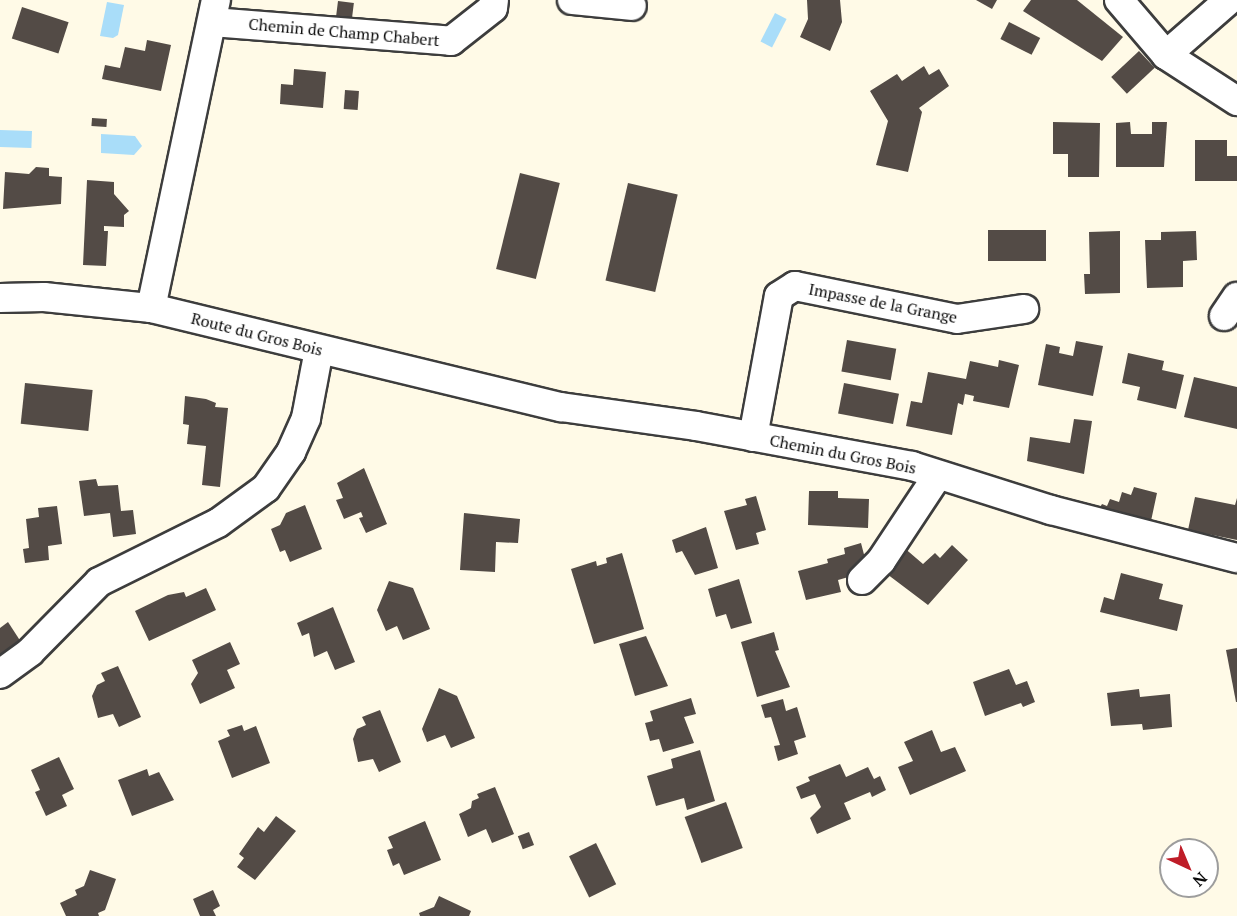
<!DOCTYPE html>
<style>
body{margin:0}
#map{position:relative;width:1237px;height:916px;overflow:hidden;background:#fffae7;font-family:"PT Serif",serif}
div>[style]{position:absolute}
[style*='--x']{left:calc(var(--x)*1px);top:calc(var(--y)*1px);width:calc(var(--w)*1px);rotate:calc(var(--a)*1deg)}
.water>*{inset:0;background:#a9ddf9;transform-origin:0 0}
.building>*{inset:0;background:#534b46;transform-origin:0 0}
.roads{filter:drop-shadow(2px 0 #3d3d3d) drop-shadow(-2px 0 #3d3d3d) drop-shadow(0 2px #3d3d3d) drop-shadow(0 -2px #3d3d3d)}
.street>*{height:28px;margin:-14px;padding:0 14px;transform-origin:14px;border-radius:14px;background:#fff}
span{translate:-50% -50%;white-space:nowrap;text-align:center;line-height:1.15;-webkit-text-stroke:6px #fff;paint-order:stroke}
.street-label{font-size:16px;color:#0a0a0a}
.north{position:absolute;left:1159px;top:838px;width:60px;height:60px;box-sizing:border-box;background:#fff;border:2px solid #9d9d9d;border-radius:50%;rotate:136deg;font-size:16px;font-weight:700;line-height:24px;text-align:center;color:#0a0a0a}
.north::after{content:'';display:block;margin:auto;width:21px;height:27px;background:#bf1d28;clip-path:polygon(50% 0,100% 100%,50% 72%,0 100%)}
</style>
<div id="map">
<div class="water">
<i style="clip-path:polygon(107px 2px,124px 5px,118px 35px,113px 38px,100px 36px)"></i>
<i style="left:775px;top:13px;width:13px;height:32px;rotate:27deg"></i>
<i style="left:0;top:130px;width:32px;height:17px;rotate:2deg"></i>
<i style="clip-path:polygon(101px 134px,135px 136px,142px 146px,134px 155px,101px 153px)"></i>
</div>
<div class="building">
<i style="clip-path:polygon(807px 0,840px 0,842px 22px,830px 51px,800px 37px,808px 19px)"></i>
<i style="clip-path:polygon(976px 0,997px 0,992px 9px)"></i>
<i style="clip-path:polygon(1031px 0,1077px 0,1123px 37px,1102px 61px,1023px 11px)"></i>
<i style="left:338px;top:1px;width:16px;height:19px;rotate:7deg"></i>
<i style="left:22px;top:7px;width:49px;height:33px;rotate:18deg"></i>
<i style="left:1009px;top:22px;width:35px;height:19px;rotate:27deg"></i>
<i style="clip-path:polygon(147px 40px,171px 45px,161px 91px,102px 79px,105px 65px,120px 68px,125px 47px,145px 51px)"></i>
<i style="left:1139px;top:51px;width:23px;height:38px;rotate:47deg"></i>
<i style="clip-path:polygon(924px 66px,929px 75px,939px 69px,949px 86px,919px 108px,922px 112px,908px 172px,876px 165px,888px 121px,870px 91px,897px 74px,902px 81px)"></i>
<i style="clip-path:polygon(294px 69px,326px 72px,323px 108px,280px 104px,281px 84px,293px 85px)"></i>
<i style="left:345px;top:90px;width:14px;height:19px;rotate:4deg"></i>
<i style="left:92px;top:118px;width:15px;height:8px;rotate:4deg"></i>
<i style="clip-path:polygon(1053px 122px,1100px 123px,1099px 177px,1068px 177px,1068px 154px,1053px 154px)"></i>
<i style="clip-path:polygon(1130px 122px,1131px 134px,1152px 134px,1152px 122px,1167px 122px,1164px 167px,1116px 167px,1116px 123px)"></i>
<i style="clip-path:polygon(1195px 140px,1227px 140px,1227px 156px,1237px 156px,1237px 181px,1195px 181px)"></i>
<i style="clip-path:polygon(36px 167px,49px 168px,49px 176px,62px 177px,61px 204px,3px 209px,5px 172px,29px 174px)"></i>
<i style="left:520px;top:173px;width:41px;height:99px;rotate:14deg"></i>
<i style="clip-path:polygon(87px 180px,114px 182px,114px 194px,129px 211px,124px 215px,124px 227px,104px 226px,104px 231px,108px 231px,106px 266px,83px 265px)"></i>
<i style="left:628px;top:183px;width:51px;height:100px;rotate:13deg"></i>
<i style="left:988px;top:230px;width:58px;height:31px"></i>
<i style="clip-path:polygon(1120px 231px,1120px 293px,1085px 294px,1084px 274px,1090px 274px,1089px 232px)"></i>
<i style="clip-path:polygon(1196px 231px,1197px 260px,1183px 261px,1183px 287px,1147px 288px,1145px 240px,1161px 240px,1161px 232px)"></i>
<i style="left:847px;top:340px;width:50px;height:32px;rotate:10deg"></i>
<i style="clip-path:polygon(1076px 341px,1103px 346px,1093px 396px,1038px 385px,1046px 344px,1060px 347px,1059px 353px,1073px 356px)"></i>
<i style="clip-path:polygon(1128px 353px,1164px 361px,1162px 370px,1184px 375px,1176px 409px,1137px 400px,1140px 387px,1122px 383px)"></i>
<i style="clip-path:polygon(999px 360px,1019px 365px,1009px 408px,973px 401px,974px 396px,965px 394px,963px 405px,958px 403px,952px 435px,906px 426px,911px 401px,922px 403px,928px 372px,966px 379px,970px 361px,998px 367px)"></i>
<i style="clip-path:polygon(1194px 377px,1237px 387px,1237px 429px,1184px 417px)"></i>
<i style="left:25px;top:383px;width:68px;height:41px;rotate:6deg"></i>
<i style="left:844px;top:383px;width:56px;height:31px;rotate:11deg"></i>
<i style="clip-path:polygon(185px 396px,206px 399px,216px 403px,215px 407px,228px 408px,220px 487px,202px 485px,206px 446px,187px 444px,189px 425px,183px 424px)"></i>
<i style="clip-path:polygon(1074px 419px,1092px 421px,1084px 474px,1027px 461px,1030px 437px,1070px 443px)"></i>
<i style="clip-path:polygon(364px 468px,387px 524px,366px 533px,359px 518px,363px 517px,361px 512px,344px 519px,336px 500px,343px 498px,337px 483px)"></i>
<i style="clip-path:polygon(96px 479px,98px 486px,118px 485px,121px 511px,133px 510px,136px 534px,113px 537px,110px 513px,84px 516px,79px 481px)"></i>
<i style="clip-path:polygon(1134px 487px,1157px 493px,1151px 521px,1099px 509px,1102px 504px,1107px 506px,1110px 499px,1119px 502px,1122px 492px,1131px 495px)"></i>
<i style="clip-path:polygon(809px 491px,838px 491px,838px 498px,869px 499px,868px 528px,808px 525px)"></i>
<i style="clip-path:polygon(756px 496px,766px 530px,756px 533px,759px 544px,736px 550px,724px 511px,747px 505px,745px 499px)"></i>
<i style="clip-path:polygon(1195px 497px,1235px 505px,1237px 498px,1237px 540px,1188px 530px)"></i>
<i style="clip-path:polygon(305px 505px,322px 549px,290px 562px,285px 550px,280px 552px,271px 529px,280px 525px,286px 513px)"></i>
<i style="clip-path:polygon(57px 506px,62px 544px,48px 546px,49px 560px,25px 563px,23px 549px,29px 548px,26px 519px,39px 517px,38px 508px)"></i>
<i style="clip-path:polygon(464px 513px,520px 519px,518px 543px,496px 542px,495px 572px,460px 570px)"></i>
<i style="clip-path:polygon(706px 527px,718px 568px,695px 575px,682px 551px,676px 553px,672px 540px)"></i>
<i style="clip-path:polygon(861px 543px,867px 566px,851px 570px,852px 576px,838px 580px,841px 592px,806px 600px,798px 571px,828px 563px,827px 559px,845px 554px,844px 548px)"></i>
<i style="clip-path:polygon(952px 545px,968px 560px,928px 605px,883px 571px,902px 546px,923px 564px,935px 553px,940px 558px)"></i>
<i style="clip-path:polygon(622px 553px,644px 629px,594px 644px,571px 569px,596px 561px,597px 566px,607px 563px,606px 558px)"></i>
<i style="clip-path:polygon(1121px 573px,1163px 584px,1159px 599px,1183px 605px,1177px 631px,1100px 612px,1104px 597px,1114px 600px)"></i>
<i style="clip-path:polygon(739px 579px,752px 623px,731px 629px,726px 614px,716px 617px,708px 589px)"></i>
<i style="clip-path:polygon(389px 581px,413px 588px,430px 629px,403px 640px,397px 626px,386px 631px,377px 610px)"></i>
<i style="clip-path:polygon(206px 588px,216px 610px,149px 641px,135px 611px,168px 595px,184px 592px,186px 597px)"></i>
<i style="clip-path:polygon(333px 607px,355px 662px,335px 670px,327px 651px,314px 657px,309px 633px,302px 636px,297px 623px)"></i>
<i style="clip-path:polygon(8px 622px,21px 642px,0 656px,0 628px)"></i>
<i style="clip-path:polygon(774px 632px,779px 650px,775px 651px,790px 687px,757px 697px,741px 642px)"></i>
<i style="clip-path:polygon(646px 636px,668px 686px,635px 696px,619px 644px)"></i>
<i style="clip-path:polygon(230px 642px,240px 664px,227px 670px,235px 688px,200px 704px,191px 684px,198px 673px,192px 660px)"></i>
<i style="clip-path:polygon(1237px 648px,1237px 702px,1236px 702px,1226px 650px)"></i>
<i style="clip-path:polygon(118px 666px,141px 717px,119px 727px,113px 714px,98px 718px,92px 696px,97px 685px,105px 681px,101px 673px)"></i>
<i style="clip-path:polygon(1009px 669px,1016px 685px,1027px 681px,1035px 702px,1023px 707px,1021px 703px,985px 716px,973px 682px)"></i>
<i style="clip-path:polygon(439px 688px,457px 696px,475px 738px,451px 748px,445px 735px,427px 742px,422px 729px)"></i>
<i style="clip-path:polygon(1139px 689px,1140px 697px,1170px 694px,1172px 727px,1143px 730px,1142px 724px,1111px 726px,1107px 693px)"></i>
<i style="clip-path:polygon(691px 698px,696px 714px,684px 717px,694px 743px,663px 752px,659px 739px,650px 741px,645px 723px,653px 721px,650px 711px)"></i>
<i style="clip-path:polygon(783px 699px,786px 711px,797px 707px,806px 737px,794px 741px,798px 754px,778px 761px,774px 746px,780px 745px,771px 717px,765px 718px,761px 705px)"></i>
<i style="clip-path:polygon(380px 710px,401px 762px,379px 772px,373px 759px,358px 762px,353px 739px,357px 729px,366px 725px,362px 717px)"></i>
<i style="clip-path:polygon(242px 725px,244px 731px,256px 726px,270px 763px,232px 778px,218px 741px,230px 736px,227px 730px)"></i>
<i style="clip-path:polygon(932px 730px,941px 752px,955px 747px,966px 771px,910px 795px,898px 767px,913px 761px,904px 742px)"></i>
<i style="clip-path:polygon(700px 750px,715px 801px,687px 810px,684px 798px,656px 806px,647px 776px,673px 768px,671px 759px)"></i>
<i style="clip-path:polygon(59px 757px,74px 789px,62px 795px,67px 806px,46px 816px,35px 792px,40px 790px,31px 770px)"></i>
<i style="clip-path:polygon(840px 764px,846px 777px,868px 767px,874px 779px,880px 776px,886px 790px,872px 797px,870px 792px,844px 803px,851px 819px,817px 834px,810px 818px,821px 807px,815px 794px,801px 799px,796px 787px,810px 781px,808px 777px)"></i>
<i style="clip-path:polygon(147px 769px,149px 776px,159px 772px,174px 800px,132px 816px,118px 780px)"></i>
<i style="clip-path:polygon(495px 787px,514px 834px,492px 843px,486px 829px,468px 837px,459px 814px,471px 808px,472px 801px,479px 798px,477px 794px)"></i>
<i style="left:726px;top:802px;width:49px;height:44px;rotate:70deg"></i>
<i style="clip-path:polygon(276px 816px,296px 831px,255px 880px,237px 867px,244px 858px,239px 854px,258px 827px,264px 832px)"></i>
<i style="clip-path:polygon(425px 821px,441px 860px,404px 875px,399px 863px,393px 866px,387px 850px,393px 848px,388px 837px)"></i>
<i style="left:529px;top:832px;width:14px;height:12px;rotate:69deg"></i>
<i style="left:596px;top:843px;width:46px;height:30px;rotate:64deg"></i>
<i style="clip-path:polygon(90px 870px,116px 879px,105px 910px,98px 913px,99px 916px,66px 916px,60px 903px,77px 895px,75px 890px,84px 886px)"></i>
<i style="clip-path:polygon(213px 890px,220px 906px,213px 910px,216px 916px,200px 916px,193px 899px)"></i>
<i style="clip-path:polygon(439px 896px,471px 911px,469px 916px,420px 916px,419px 913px,434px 907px)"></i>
</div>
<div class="roads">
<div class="street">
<i style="--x:572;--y:0;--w:60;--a:5.7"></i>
<i style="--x:1119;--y:0;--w:72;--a:49.5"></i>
<i style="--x:1166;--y:55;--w:85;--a:32.9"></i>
<i style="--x:212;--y:22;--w:240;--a:4.5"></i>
<i style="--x:451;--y:41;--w:53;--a:-38.2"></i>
<i style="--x:493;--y:8;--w:8;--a:-83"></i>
<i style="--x:1166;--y:55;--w:84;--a:-41.1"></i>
<i style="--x:0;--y:298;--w:44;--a:-1.3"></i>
<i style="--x:44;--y:297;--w:108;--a:5.9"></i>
<i style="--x:151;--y:308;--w:422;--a:13.6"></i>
<i style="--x:561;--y:407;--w:136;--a:8"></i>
<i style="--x:696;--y:426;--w:220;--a:10.5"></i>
<i style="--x:912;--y:466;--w:146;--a:17.6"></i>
<i style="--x:1051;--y:510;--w:192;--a:14.5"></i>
<i style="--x:151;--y:308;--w:315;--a:-78.1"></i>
<i style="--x:1224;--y:316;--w:23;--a:-56"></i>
<i style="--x:753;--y:437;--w:143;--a:-79.6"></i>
<i style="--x:779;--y:296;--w:19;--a:-32"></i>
<i style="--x:795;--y:286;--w:165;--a:11.5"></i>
<i style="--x:957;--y:319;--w:68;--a:-8.5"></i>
<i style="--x:862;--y:580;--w:27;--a:-45"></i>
<i style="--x:881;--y:561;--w:103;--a:-56.5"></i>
<i style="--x:0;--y:674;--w:37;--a:-36"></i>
<i style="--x:30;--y:652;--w:98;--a:-45.4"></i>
<i style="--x:99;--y:582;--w:133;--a:-26.4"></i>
<i style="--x:218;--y:523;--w:59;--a:-36.1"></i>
<i style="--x:266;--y:488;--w:44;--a:-55.2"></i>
<i style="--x:291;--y:452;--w:37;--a:-66"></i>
<i style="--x:306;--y:418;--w:69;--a:-79.2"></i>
</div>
</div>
<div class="street-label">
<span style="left:344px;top:32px;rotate:5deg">Chemin de Champ Chabert</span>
<span style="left:883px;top:303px;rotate:11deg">Impasse de la Grange</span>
<span style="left:257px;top:334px;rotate:14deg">Route du Gros Bois</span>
<span style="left:843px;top:454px;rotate:11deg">Chemin du Gros Bois</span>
</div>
<div class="north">N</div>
</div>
